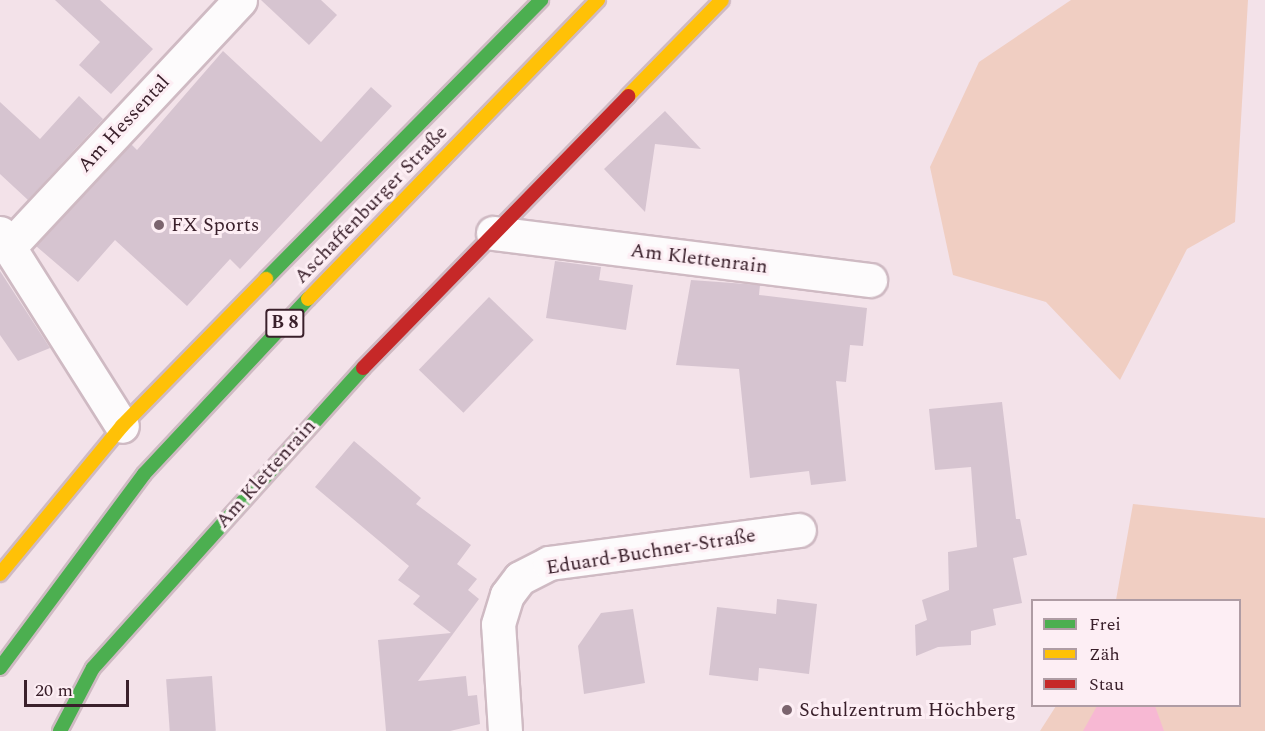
<!DOCTYPE html>
<meta charset="utf-8">
<style>
body{margin:0}
#map{position:relative;width:1265px;height:731px;overflow:hidden;background:#f3e2e9;font-family:Spectral,serif}
div>[style]{position:absolute}
[style*='--x']{left:calc(var(--x)*1px);top:calc(var(--y)*1px);width:calc(var(--w)*1px);rotate:calc(var(--a)*1deg)}
.green>*{inset:0;background:#f0cec2}
.water>*{inset:0;background:#f7b8d3}
.building>*{inset:0;background:#d6c4d0;transform-origin:0 0}
.roads{filter:drop-shadow(2px 0 #cfbac3) drop-shadow(-2px 0 #cfbac3) drop-shadow(0 2px #cfbac3) drop-shadow(0 -2px #cfbac3)}
.street>*{height:33px;margin:-16.5px;padding:0 16.5px;transform-origin:16.5px;border-radius:16.5px;background:#fdfbfc}
.fast>*{height:14px;margin:-7px;padding:0 7px;transform-origin:7px;border-radius:7px;background:#4caf50}
.slow>*{height:14px;margin:-7px;padding:0 7px;transform-origin:7px;border-radius:7px;background:#ffc107}
.jam>*{height:14px;margin:-7px;padding:0 7px;transform-origin:7px;border-radius:7px;background:#c62828}
.dots>*{width:16px;height:16px;translate:-50% -50%;box-sizing:border-box;border:3px solid #fdeef4;border-radius:50%}
span{translate:-50% -50%;white-space:nowrap;text-align:center;line-height:1.15;-webkit-text-stroke:6px #fdeef4;paint-order:stroke}
.shield-label span{padding:2px 4px;background:#fdeef4;border:2px solid;border-radius:4px;-webkit-text-stroke-width:0}
.shield-label{font-size:18px;color:#3a202b;font-weight:700}
.street-label{font-size:20px;color:#3a202b}
.poi-label{font-size:20px;color:#3a202b}
.left{translate:0 -50%;text-align:left}
.legend{position:absolute;left:1031px;top:599px;width:210px;height:108px;box-sizing:border-box;background:#fdeef4;border:2px solid #af9ca4;margin:0;padding:8px 10px;list-style:none;font-size:18px;color:#3a202b}
.legend li{display:flex;align-items:center;gap:12px;height:30px}
.legend b{width:30px;border:2px solid #af9ca4}
.scale{position:absolute;left:24px;top:680px;width:105px;height:27px;box-sizing:border-box;border:3px solid #3a202b;border-top:0;padding-left:8px;font-size:18px;line-height:21px;white-space:nowrap;color:#3a202b;-webkit-text-stroke:4px #fdeef4;paint-order:stroke}
</style>
<div id="map">
<div class="green">
<i style="clip-path:polygon(1071px 0,1248px 0,1235px 222px,1187px 249px,1120px 380px,1046px 302px,953px 275px,930px 167px,979px 62px)"></i>
<i style="clip-path:polygon(1133px 504px,1265px 518px,1265px 731px,1040px 731px,1056px 706px,1240px 706px,1240px 600px,1116px 600px)"></i>
</div>
<div class="water">
<i style="clip-path:polygon(1097px 706px,1155px 706px,1164px 731px,1083px 731px)"></i>
</div>
<div class="building">
<i style="clip-path:polygon(55px 0,100px 0,153px 49px,111px 94px,79px 65px,100px 42px)"></i>
<i style="clip-path:polygon(261px 0,321px 0,337px 15px,309px 45px)"></i>
<i style="clip-path:polygon(223px 51px,321px 142px,371px 87px,392px 106px,240px 269px,230px 259px,187px 306px,115px 240px,78px 282px,36px 246px,131px 144px,137px 150px)"></i>
<i style="clip-path:polygon(79px 96px,103px 119px,28px 200px,0 174px,0 102px,40px 139px)"></i>
<i style="clip-path:polygon(665px 111px,701px 149px,655px 144px,645px 212px,604px 169px)"></i>
<i style="clip-path:polygon(555px 261px,601px 267px,599px 280px,633px 285px,626px 330px,546px 318px)"></i>
<i style="clip-path:polygon(0 271px,50px 348px,18px 361px,0 335px)"></i>
<i style="clip-path:polygon(691px 280px,760px 285px,759px 295px,867px 308px,863px 346px,850px 345px,846px 382px,836px 381px,846px 481px,811px 485px,809px 471px,750px 478px,739px 369px,676px 365px)"></i>
<i style="left:489px;top:297px;width:62px;height:101px;rotate:44deg"></i>
<i style="clip-path:polygon(1002px 402px,1016px 519px,1020px 519px,1027px 555px,1013px 558px,1022px 603px,993px 609px,996px 625px,971px 631px,971px 645px,938px 647px,916px 656px,915px 625px,927px 620px,922px 600px,949px 590px,948px 552px,977px 547px,971px 467px,935px 470px,929px 409px)"></i>
<i style="clip-path:polygon(354px 441px,421px 498px,416px 504px,471px 545px,457px 564px,477px 579px,468px 590px,479px 599px,418px 681px,466px 676px,468px 696px,477px 695px,480px 724px,450px 731px,386px 731px,378px 640px,451px 633px,413px 604px,420px 596px,398px 580px,409px 566px,315px 487px)"></i>
<i style="clip-path:polygon(777px 599px,817px 604px,809px 674px,759px 668px,758px 681px,709px 675px,717px 607px,776px 614px)"></i>
<i style="clip-path:polygon(633px 609px,645px 683px,584px 694px,578px 646px,601px 613px)"></i>
<i style="left:212px;top:676px;width:55px;height:46px;rotate:86deg"></i>
</div>
<div class="roads">
<div class="street">
<i style="--x:0;--y:233;--w:228;--a:57.7"></i>
<i style="--x:493;--y:233;--w:380;--a:7.1"></i>
<i style="--x:9;--y:247;--w:338;--a:-46.9"></i>
<i style="--x:505;--y:731;--w:107;--a:-93.7"></i>
<i style="--x:498;--y:624;--w:30;--a:-73"></i>
<i style="--x:507;--y:595;--w:21;--a:-53"></i>
<i style="--x:520;--y:578;--w:33;--a:-27"></i>
<i style="--x:549;--y:563;--w:252;--a:-7.5"></i>
</div>
<div class="fast">
<i style="--x:266;--y:279;--w:392;--a:-45.4"></i>
<i style="--x:0;--y:668;--w:242;--a:-53.4"></i>
<i style="--x:144;--y:474;--w:240;--a:-46.9"></i>
<i style="--x:60;--y:731;--w:71;--a:-62.4"></i>
<i style="--x:93;--y:668;--w:404;--a:-48"></i>
</div>
<div class="slow">
<i style="--x:628;--y:96;--w:134;--a:-45.6"></i>
<i style="--x:308;--y:299;--w:417;--a:-45.9"></i>
<i style="--x:0;--y:574;--w:192;--a:-50.5"></i>
<i style="--x:122;--y:426;--w:206;--a:-45.6"></i>
</div>
<div class="jam">
<i style="--x:363;--y:368;--w:380;--a:-45.7"></i>
</div>
</div>
<div class="dots">
<i style="left:159px;top:225px;background:#7b646e"></i>
<i style="left:787px;top:710px;background:#7b646e"></i>
</div>
<div class="shield-label">
<span style="left:285px;top:323px">B 8</span>
</div>
<div class="street-label">
<span style="left:124px;top:124px;rotate:-47deg">Am Hessental</span>
<span style="left:371px;top:205px;rotate:-46deg">Aschaffenburger Straße</span>
<span style="left:699px;top:259px;rotate:7deg">Am Klettenrain</span>
<span style="left:266px;top:474px;rotate:-48deg">Am Klettenrain</span>
<span style="left:651px;top:552px;rotate:-9deg">Eduard-Buchner-Straße</span>
</div>
<div class="poi-label">
<span class="left" style="left:171px;top:225px">FX Sports</span>
<span class="left" style="left:799px;top:710px">Schulzentrum Höchberg</span>
</div>
<ul class="legend">
<li><b style="height:8px;background:#4caf50"></b>Frei</li>
<li><b style="height:8px;background:#ffc107"></b>Zäh</li>
<li><b style="height:8px;background:#c62828"></b>Stau</li>
</ul>
<div class="scale">20 m</div>
</div>
